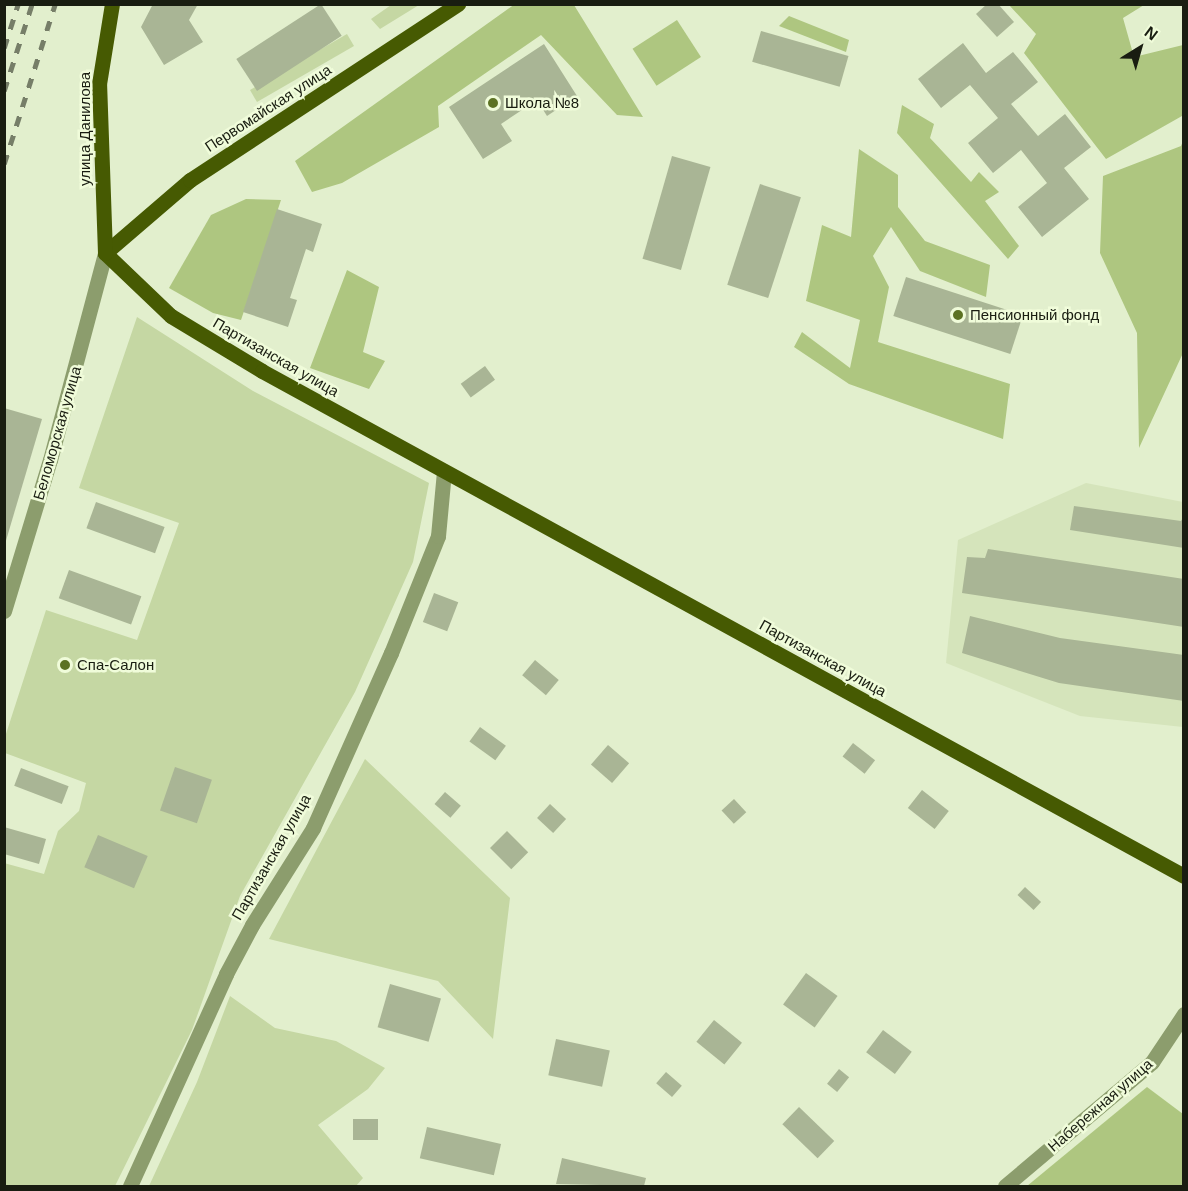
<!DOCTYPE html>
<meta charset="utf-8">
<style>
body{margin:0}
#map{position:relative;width:1188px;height:1191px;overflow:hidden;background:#e2efcd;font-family:Arial,sans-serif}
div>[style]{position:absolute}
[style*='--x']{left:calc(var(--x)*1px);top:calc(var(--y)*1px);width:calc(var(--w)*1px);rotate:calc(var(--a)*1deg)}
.built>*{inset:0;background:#d5e4bb}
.green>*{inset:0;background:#c5d7a3;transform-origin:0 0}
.forest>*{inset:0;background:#aec680;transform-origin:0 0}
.building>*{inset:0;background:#a9b595;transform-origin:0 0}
.minor>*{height:15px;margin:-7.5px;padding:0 7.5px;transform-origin:7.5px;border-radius:7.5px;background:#8c9d6d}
.major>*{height:15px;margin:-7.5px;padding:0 7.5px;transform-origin:7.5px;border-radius:7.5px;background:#465a02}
.rail>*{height:4.5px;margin-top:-2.25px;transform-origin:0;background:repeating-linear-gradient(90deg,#767e68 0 10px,transparent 0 20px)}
.dots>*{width:16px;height:16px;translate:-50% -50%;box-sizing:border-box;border:3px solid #f0fcda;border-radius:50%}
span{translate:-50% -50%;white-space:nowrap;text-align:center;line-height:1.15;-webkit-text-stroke:5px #f0fcda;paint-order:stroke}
.poi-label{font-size:15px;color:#191d11}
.left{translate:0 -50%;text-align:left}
.street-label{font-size:15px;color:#191d11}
.frame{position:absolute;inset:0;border:6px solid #191d11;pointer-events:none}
.north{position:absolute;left:1110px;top:18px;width:60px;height:60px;-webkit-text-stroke:4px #f0fcda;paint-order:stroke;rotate:37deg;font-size:16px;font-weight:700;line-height:24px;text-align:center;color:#191d11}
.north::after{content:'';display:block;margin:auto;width:21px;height:27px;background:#191d11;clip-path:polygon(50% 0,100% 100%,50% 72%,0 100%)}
</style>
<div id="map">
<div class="built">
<i style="clip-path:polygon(1086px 483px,1183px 502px,1183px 727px,1080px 716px,946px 663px,958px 540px)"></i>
</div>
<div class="green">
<i style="clip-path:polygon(391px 5px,391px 4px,419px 5px,380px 29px,371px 19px)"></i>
<i style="left:347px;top:34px;width:14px;height:112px;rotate:60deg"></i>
<i style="clip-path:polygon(137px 317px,253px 391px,429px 483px,413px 562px,355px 692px,240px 896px,192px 1030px,115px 1186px,5px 1186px,4px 863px,44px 874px,58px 831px,79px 811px,86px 783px,5px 753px,5px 737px,46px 610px,137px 640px,179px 523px,79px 488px)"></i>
<i style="clip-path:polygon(365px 759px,510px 898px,493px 1039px,438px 981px,269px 939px)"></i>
<i style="clip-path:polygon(230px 996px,275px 1028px,336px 1041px,385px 1068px,368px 1089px,318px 1125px,363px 1178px,356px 1186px,149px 1186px,197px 1082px)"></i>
</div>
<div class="forest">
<i style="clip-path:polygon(515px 4px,574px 5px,643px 117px,617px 115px,541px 35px,438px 106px,439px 127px,342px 183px,312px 192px,295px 161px)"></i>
<i style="clip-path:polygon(1009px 5px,1144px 5px,1123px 18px,1134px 57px,1183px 45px,1182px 116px,1106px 159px,1024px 53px,1036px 34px)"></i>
<i style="clip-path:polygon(789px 16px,849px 40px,846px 52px,779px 26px)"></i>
<i style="left:677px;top:20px;width:44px;height:53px;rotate:57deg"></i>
<i style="clip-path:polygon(902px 105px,934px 124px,930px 138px,971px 182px,979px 172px,999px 192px,985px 201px,1019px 246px,1008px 259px,897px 133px)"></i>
<i style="clip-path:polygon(1183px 141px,1183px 353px,1139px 448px,1137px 333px,1100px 253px,1103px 176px,1181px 146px)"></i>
<i style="clip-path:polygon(859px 149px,898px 175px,898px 207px,925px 241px,990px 265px,986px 297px,920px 271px,891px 227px,873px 256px,889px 287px,878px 342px,1010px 384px,1003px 439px,849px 384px,794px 347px,802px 332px,850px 368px,860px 320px,806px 301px,822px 225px,851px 237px)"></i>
<i style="clip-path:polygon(246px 199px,281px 200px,241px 320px,213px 313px,169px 288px,211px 215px)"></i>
<i style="clip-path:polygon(347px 270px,379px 287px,363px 352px,385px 361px,369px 389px,310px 368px)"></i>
<i style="clip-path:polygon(1147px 1087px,1183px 1114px,1183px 1186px,1027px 1186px)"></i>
</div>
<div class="building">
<i style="clip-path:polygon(153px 4px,198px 4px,189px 20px,203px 42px,164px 65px,141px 27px)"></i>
<i style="left:321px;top:4px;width:38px;height:101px;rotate:57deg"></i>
<i style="clip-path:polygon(987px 4px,998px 4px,1014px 22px,997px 37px,976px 14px)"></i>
<i style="left:761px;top:31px;width:91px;height:32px;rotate:16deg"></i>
<i style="clip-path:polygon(963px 43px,986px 73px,1013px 52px,1038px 82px,1011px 104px,1038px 136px,1065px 114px,1091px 147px,1064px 168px,1089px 199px,1042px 237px,1018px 207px,1047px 183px,1021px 150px,993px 173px,968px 143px,998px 118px,970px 85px,941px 108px,918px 79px)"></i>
<i style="clip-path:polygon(544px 44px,577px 96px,547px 116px,537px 100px,501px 124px,512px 141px,483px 159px,449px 107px)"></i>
<i style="left:672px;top:156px;width:40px;height:107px;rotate:16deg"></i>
<i style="left:760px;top:184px;width:43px;height:106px;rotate:18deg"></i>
<i style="clip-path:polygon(277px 209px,322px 224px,313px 252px,306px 249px,290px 298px,297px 300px,288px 327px,243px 312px)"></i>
<i style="left:906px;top:277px;width:123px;height:41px;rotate:18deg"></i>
<i style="left:485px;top:366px;width:17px;height:30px;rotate:54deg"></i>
<i style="clip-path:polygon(4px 408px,42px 419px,5px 544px,4px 544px)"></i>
<i style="left:96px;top:502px;width:73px;height:28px;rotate:20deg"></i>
<i style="clip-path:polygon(1074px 506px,1181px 521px,1184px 516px,1184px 548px,1070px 530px)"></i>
<i style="clip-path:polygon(988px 549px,1184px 579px,1184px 627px,962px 593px,967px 557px,985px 558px)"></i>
<i style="left:69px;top:570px;width:77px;height:30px;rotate:20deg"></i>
<i style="left:434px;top:593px;width:26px;height:31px;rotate:21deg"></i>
<i style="clip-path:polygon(970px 616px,1060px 638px,1184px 655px,1184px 701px,1059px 683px,962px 653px)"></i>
<i style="left:535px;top:660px;width:31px;height:20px;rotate:40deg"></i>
<i style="left:480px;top:727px;width:32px;height:18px;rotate:36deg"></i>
<i style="left:853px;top:743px;width:28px;height:17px;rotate:38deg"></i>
<i style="left:608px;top:745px;width:28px;height:26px;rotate:41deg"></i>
<i style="left:175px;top:767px;width:39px;height:46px;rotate:19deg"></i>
<i style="left:21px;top:768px;width:51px;height:19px;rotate:21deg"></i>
<i style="left:922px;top:790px;width:34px;height:23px;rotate:38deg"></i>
<i style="left:445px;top:792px;width:21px;height:16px;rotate:41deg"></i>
<i style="left:734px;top:799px;width:18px;height:17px;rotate:47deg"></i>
<i style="left:550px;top:804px;width:22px;height:19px;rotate:43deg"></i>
<i style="clip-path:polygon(4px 827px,46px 839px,39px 864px,4px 854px)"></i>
<i style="left:507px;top:831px;width:30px;height:24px;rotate:45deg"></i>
<i style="left:98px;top:835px;width:54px;height:35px;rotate:23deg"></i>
<i style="left:1025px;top:887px;width:22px;height:11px;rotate:43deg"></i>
<i style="left:806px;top:973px;width:39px;height:39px;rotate:36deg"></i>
<i style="left:390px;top:984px;width:53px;height:45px;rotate:16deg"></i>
<i style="left:714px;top:1020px;width:36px;height:28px;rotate:39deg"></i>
<i style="left:883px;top:1030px;width:36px;height:28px;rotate:37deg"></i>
<i style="left:556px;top:1039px;width:55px;height:37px;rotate:12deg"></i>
<i style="left:839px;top:1069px;width:13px;height:19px;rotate:39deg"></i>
<i style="left:666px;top:1072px;width:21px;height:15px;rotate:41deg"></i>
<i style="left:799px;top:1107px;width:49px;height:24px;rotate:44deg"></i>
<i style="left:378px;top:1119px;width:21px;height:25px;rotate:90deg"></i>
<i style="left:427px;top:1127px;width:76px;height:32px;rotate:13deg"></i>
<i style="clip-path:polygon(562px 1158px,646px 1178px,644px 1186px,556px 1184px)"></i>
</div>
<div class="minor">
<i style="--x:4;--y:611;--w:158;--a:-73.1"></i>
<i style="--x:50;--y:460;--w:214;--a:-75.1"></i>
<i style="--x:130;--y:1186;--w:233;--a:-65.6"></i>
<i style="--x:226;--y:974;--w:55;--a:-62"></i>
<i style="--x:252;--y:925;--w:115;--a:-57.8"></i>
<i style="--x:313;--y:828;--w:192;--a:-66"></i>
<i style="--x:391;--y:653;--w:126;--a:-68.1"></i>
<i style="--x:438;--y:536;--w:65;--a:-84.7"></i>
<i style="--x:1005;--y:1186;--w:192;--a:-40.1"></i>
<i style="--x:1152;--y:1062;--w:58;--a:-56.3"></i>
</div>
<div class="major">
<i style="--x:105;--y:253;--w:91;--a:43.7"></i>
<i style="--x:171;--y:316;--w:106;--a:31.1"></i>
<i style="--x:262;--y:371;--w:1051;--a:28.71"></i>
<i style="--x:105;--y:253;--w:112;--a:-40.7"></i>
<i style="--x:190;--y:180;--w:321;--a:-33.3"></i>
<i style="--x:105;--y:253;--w:169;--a:-92"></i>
<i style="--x:99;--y:84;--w:81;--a:-80.8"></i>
</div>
<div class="rail">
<i style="--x:4;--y:48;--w:46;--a:-72.3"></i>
<i style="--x:4;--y:91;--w:91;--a:-72.2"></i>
<i style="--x:4;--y:164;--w:168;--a:-72.3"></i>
</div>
<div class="dots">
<i style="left:493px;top:103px;background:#5c7223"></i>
<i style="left:958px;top:315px;background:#5c7223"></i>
<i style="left:65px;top:665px;background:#5c7223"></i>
</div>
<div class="poi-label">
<span class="left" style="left:505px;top:103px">Школа №8</span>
<span class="left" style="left:970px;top:315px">Пенсионный фонд</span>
<span class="left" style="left:77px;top:665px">Спа-Салон</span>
</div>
<div class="street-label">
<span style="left:268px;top:108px;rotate:-33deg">Первомайская улица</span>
<span style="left:85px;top:129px;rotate:-90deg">улица Данилова</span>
<span style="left:276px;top:357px;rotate:30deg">Партизанская улица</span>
<span style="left:57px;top:433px;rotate:-74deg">Беломорская улица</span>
<span style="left:823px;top:658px;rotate:29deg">Партизанская улица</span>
<span style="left:271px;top:857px;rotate:-60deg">Партизанская улица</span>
<span style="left:1100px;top:1105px;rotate:-41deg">Набережная улица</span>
</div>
<div class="frame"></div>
<div class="north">N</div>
</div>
